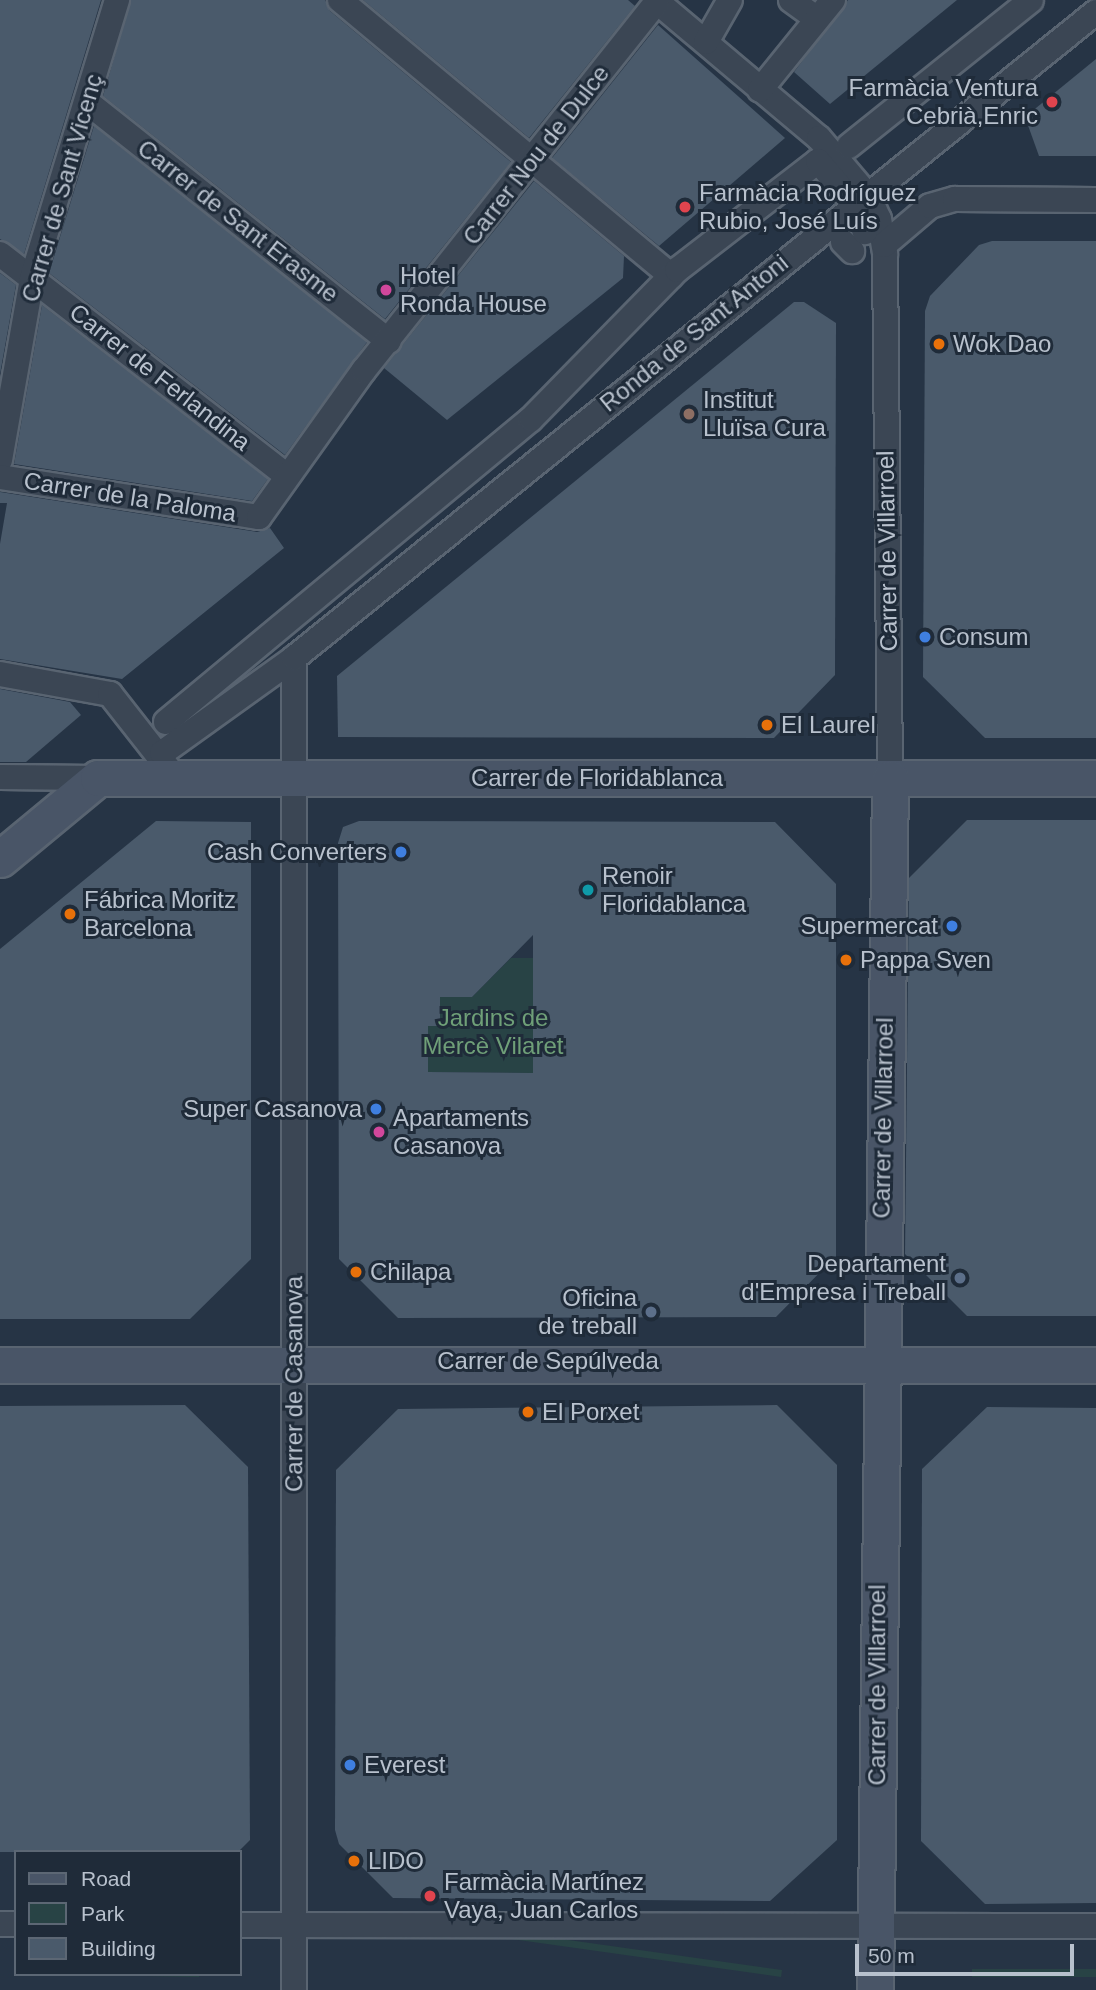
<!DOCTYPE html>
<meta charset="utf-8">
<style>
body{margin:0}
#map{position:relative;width:1096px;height:1990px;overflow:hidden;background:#263445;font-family:Helvetica,sans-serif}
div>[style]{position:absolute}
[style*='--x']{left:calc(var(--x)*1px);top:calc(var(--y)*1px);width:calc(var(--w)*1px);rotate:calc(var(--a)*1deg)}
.green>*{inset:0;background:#284345;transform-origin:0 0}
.building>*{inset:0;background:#4a5a6b}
.roads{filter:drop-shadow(2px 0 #596471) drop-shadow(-2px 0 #596471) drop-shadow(0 2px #596471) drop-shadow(0 -2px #596471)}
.street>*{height:24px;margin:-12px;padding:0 12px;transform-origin:12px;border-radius:12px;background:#3b4654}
.secondary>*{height:35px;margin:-17.5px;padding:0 17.5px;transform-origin:17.5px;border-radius:17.5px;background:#495567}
.dots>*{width:19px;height:19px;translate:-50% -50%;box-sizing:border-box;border:4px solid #1f2b39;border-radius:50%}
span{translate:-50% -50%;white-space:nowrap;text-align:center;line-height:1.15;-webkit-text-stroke:6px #1f2b39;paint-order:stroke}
.poi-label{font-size:24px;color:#b8c1cd}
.right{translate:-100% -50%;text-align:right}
.left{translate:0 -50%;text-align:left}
.street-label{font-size:24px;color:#b8c1cd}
.park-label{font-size:24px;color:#6f9f78}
.legend{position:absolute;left:14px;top:1850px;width:228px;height:126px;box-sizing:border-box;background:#1f2b39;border:2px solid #5c6774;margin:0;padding:9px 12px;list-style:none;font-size:21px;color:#b8c1cd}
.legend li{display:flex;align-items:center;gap:14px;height:35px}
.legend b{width:35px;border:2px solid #5c6774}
.scale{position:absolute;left:855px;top:1944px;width:219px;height:32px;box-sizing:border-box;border:4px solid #b8c1cd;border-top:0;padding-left:9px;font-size:21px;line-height:24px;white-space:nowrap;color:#b8c1cd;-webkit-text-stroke:5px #1f2b39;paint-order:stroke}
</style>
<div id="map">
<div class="green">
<i style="clip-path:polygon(511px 958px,533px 958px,533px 1073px,428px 1072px,428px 1026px,440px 1026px,440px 997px,472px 997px)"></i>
<i style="left:972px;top:1969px;width:124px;height:8px"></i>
<i style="left:782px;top:1970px;width:7px;height:399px;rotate:98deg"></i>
<i style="clip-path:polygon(42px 1974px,199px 1974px,199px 1977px)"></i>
</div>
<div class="building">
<i style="clip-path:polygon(0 0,101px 0,24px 254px,0 239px)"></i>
<i style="clip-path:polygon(131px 0,325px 0,330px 11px,511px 162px,385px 319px,103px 96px)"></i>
<i style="clip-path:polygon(363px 0,628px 0,635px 6px,529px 138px)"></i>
<i style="clip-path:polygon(848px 0,957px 0,830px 104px,794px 72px)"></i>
<i style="clip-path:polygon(658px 25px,785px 138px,659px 246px,552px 158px)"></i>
<i style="clip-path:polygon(1096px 59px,1096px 156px,1039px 156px,1025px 117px)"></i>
<i style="clip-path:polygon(94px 126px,367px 342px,285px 455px,49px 273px)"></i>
<i style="clip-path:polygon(534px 181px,624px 256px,623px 278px,447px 420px,384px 368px)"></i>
<i style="clip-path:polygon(992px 241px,1096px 241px,1096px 738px,985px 738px,923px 677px,925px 311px,930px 296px,979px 245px)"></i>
<i style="clip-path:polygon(0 273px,16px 285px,0 374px)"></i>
<i style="clip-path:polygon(794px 302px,804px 302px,836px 323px,835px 675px,774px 738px,338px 737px,337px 676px)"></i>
<i style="clip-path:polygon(42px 305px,268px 479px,252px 501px,14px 464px)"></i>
<i style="clip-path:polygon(0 492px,257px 532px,270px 528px,284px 548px,122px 679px,0 659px,0 544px,7px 503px,0 503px)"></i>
<i style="clip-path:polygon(0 689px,70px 702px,81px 715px,26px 762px,0 762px)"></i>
<i style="clip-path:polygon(967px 820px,1096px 820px,1096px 1316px,967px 1316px,905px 1254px,909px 878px)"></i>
<i style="clip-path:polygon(156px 821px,251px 822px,251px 1259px,190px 1319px,0 1319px,0 949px)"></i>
<i style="clip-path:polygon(evenodd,775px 822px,836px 884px,836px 1256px,776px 1317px,398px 1318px,339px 1259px,338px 843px,343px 827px,359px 821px,775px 822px,533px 935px,533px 1073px,428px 1072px,428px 1026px,440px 1026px,440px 997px,472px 997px,533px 935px)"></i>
<i style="clip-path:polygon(185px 1405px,248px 1467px,250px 1840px,238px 1852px,0 1852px,0 1406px)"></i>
<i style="clip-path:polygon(777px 1405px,837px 1465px,837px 1840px,770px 1901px,393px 1898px,339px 1844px,335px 1830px,336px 1470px,398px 1409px)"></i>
<i style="clip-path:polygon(987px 1407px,1096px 1408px,1096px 1903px,985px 1904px,921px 1841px,922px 1469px)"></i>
</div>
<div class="roads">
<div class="street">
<i style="--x:340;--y:0;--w:431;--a:39.8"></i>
<i style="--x:655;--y:0;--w:214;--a:40.1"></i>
<i style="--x:819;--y:138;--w:77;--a:49.7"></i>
<i style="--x:869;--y:197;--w:24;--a:66"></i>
<i style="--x:879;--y:219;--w:36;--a:80"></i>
<i style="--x:885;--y:254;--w:524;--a:89.45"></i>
<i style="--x:791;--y:0;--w:32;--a:36"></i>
<i style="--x:706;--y:42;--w:48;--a:-60.3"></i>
<i style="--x:760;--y:90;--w:116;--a:-51"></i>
<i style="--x:87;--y:102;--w:385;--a:38.4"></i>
<i style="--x:849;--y:146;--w:233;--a:-38.7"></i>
<i style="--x:843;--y:242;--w:13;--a:45"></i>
<i style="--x:884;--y:245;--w:60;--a:-40.3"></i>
<i style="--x:930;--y:206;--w:26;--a:-16"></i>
<i style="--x:955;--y:199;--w:141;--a:0.4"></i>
<i style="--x:0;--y:254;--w:360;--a:37.7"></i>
<i style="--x:0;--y:460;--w:185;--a:-80"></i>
<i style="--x:32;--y:278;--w:291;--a:-73"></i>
<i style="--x:0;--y:477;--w:262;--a:8.8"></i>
<i style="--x:259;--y:517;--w:181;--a:-54.5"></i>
<i style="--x:364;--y:370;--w:470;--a:-51.5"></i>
<i style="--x:0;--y:674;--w:112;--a:10.3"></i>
<i style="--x:110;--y:694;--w:105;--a:51.9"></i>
<i style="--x:166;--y:722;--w:474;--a:-39.7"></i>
<i style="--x:531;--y:419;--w:209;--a:-45.6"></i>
<i style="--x:677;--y:270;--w:178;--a:-37.7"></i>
<i style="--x:818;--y:161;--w:57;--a:49.9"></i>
<i style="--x:855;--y:205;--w:29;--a:70"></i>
<i style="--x:162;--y:753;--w:163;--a:-35.7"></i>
<i style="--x:0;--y:777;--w:97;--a:0.6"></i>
<i style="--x:0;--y:1924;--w:16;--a:0"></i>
<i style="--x:240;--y:1925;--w:856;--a:0.07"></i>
<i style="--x:294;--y:1990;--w:1332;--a:-90"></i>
<i style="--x:294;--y:658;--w:1030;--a:-38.85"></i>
</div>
<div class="secondary">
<i style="--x:0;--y:859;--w:127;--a:-39.6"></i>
<i style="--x:98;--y:778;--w:998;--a:0"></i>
<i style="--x:0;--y:1365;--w:1096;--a:0"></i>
<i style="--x:875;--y:1990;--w:1212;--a:-89.29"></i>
</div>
</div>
<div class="dots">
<i style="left:1052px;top:102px;background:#e0444e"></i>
<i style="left:685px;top:207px;background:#e0444e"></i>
<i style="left:386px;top:290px;background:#d1479c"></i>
<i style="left:939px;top:344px;background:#e8710a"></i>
<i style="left:689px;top:414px;background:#8d6e63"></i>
<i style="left:925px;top:637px;background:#3f7fe0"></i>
<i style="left:767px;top:725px;background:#e8710a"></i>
<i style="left:401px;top:852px;background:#3f7fe0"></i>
<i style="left:588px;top:890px;background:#0f9aa8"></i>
<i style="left:70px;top:914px;background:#e8710a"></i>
<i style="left:952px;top:926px;background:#3f7fe0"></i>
<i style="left:846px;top:960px;background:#e8710a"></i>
<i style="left:376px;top:1109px;background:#3f7fe0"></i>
<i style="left:379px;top:1132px;background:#d1479c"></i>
<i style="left:356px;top:1272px;background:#e8710a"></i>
<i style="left:960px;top:1278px;background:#5c6f8a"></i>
<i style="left:651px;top:1312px;background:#5c6f8a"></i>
<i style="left:528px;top:1412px;background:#e8710a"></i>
<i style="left:350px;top:1765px;background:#3f7fe0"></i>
<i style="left:354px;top:1861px;background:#e8710a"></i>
<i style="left:430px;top:1896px;background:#e0444e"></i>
</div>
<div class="poi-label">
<span class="right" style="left:1038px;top:102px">Farmàcia Ventura<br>Cebrià,Enric</span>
<span class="left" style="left:699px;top:207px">Farmàcia Rodríguez<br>Rubio, José Luís</span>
<span class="left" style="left:400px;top:290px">Hotel<br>Ronda House</span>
<span class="left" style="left:953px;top:344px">Wok Dao</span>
<span class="left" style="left:703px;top:414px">Institut<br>Lluïsa Cura</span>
<span class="left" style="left:939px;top:637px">Consum</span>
<span class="left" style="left:781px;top:725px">El Laurel</span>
<span class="right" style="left:387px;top:852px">Cash Converters</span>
<span class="left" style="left:602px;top:890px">Renoir<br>Floridablanca</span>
<span class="left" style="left:84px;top:914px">Fábrica Moritz<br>Barcelona</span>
<span class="right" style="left:938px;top:926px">Supermercat</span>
<span class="left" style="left:860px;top:960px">Pappa Sven</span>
<span class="right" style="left:362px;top:1109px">Super Casanova</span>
<span class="left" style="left:393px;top:1132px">Apartaments<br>Casanova</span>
<span class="right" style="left:946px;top:1278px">Departament<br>d'Empresa i Treball</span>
<span class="left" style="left:370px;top:1272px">Chilapa</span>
<span class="right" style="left:637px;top:1312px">Oficina<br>de treball</span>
<span class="left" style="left:542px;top:1412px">El Porxet</span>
<span class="left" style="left:364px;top:1765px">Everest</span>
<span class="left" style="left:368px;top:1861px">LIDO</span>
<span class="left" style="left:444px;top:1896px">Farmàcia Martínez<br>Vaya, Juan Carlos</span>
</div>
<div class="street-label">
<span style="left:536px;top:155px;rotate:-52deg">Carrer Nou de Dulce</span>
<span style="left:62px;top:188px;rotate:-74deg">Carrer de Sant Vicenç</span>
<span style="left:238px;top:221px;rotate:38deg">Carrer de Sant Erasme</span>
<span style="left:694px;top:333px;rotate:-39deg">Ronda de Sant Antoni</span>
<span style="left:160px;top:377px;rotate:38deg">Carrer de Ferlandina</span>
<span style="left:130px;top:497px;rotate:9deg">Carrer de la Paloma</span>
<span style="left:887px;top:551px;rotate:-91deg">Carrer de Villarroel</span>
<span style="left:597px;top:778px">Carrer de Floridablanca</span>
<span style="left:883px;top:1118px;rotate:-89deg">Carrer de Villarroel</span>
<span style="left:548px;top:1361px">Carrer de Sepúlveda</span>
<span style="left:294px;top:1384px;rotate:-90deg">Carrer de Casanova</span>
<span style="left:877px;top:1685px;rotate:-90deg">Carrer de Villarroel</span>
</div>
<div class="park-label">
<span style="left:493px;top:1032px">Jardins de<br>Mercè Vilaret</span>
</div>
<ul class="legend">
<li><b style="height:9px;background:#495567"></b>Road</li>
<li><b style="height:19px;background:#284345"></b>Park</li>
<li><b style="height:19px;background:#4a5a6b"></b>Building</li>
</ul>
<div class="scale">50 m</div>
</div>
